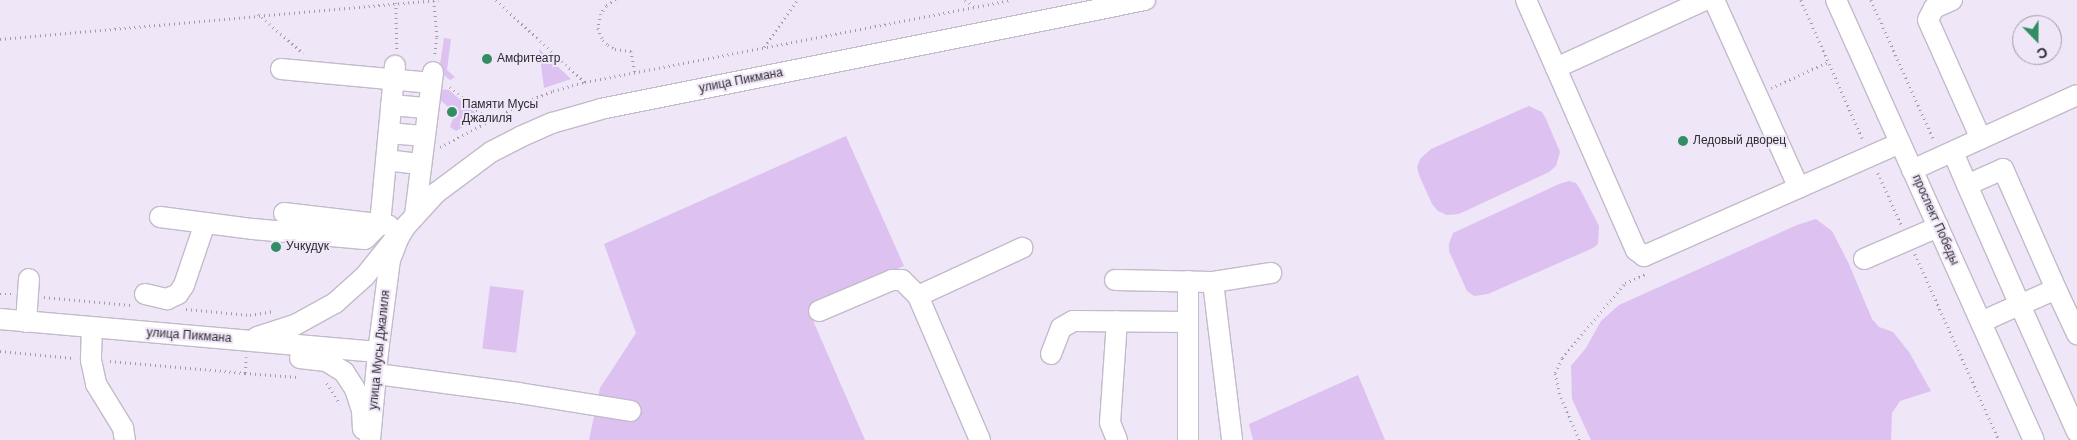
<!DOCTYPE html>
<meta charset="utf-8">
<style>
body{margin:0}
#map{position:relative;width:2077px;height:440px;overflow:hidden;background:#efe6f7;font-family:Arial,sans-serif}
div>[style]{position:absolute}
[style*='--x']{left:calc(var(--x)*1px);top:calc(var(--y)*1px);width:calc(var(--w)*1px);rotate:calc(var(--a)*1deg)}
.green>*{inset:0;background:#dcc1f1;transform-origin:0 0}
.path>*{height:2.5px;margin-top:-1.25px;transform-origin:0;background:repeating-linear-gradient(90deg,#a29ca8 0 1px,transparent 0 5px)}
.roads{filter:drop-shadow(1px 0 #c3baca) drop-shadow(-1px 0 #c3baca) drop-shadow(0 1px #c3baca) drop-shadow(0 -1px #c3baca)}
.minor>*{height:20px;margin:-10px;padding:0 10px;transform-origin:10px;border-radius:10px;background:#fff}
.dots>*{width:14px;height:14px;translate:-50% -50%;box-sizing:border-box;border:2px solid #efe6f7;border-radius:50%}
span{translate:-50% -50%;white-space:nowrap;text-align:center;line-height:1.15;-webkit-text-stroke:4px #efe6f7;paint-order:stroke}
.poi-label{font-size:12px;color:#2e2b31}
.left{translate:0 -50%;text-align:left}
.street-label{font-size:12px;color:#2e2b31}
.north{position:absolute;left:2012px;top:15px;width:50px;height:50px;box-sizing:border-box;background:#efe6f7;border:1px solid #a29ba8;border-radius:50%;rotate:158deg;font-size:14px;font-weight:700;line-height:20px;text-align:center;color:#2e2b31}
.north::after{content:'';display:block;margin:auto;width:18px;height:22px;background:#328d63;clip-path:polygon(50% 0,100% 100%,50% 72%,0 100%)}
</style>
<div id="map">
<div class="green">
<i style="clip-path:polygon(444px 38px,451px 39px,447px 70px,455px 77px,450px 80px,439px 71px)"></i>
<i style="clip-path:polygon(539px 49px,571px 79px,544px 88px)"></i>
<i style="clip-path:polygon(438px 89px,449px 90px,480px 117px,456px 131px,450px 127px,455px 113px,437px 97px)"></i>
<i style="clip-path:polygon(1529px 106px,1542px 112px,1546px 119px,1560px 152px,1556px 166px,1549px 172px,1459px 214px,1447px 215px,1438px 211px,1432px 204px,1419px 175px,1417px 167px,1420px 159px,1431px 149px)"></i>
<i style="clip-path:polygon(846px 136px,904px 266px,808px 309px,865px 440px,589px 440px,600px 388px,636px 333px,604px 244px)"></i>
<i style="clip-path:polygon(1569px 181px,1576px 183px,1580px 189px,1599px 226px,1598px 244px,1593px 248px,1488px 294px,1474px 296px,1467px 291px,1449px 251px,1449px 244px,1453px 233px,1559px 184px)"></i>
<i style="clip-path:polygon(1816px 219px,1832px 231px,1848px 262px,1872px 319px,1879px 327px,1893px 332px,1909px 352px,1931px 391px,1900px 401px,1892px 413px,1891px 440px,1591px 440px,1572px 399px,1571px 366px,1586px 348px,1601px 321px,1619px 305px,1797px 225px)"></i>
<i style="left:490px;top:286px;width:34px;height:63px;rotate:7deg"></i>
<i style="clip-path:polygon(1358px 375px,1385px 440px,1253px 440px,1249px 424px)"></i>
</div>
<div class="path">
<i style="--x:496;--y:0;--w:121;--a:42.7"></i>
<i style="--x:616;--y:0;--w:12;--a:149"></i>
<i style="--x:606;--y:6;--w:9;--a:122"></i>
<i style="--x:601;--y:14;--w:14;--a:102"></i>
<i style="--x:598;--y:28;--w:13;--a:67"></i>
<i style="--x:603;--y:40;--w:7;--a:45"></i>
<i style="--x:608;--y:45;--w:8;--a:30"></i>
<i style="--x:615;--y:49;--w:16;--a:7"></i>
<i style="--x:631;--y:51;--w:21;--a:79"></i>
<i style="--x:965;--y:0;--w:11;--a:34"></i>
<i style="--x:1801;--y:0;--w:153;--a:66.1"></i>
<i style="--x:1871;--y:0;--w:154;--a:65.8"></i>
<i style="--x:434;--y:1;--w:37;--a:85"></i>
<i style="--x:437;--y:38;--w:17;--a:97"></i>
<i style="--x:396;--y:3;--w:46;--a:88.8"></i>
<i style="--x:258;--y:14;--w:60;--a:40.9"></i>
<i style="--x:0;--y:39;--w:440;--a:-5.1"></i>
<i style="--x:764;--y:47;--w:57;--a:-54.9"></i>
<i style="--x:450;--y:87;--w:51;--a:40.2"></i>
<i style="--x:1771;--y:88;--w:63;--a:-24.5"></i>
<i style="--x:440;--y:147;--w:94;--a:-27.9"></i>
<i style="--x:523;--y:103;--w:32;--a:-22"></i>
<i style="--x:553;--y:91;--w:33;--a:-16"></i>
<i style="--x:585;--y:82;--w:434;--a:-10.9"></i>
<i style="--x:1878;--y:173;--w:56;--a:65.7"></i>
<i style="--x:1915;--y:254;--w:204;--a:65.7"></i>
<i style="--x:0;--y:294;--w:11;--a:0"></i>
<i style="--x:44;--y:297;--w:87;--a:5.3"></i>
<i style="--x:186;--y:309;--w:64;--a:5.4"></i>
<i style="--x:250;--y:315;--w:25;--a:-9"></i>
<i style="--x:0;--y:351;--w:74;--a:5.4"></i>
<i style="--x:110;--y:361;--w:136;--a:5.1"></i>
<i style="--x:245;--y:373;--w:16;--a:-86"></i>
<i style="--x:245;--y:373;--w:53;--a:4.3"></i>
<i style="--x:327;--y:383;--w:25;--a:58"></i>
<i style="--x:1579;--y:440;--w:50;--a:-113.5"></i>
<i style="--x:1559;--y:394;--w:21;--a:-101"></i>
<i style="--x:1555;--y:373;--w:17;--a:-65"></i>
<i style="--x:1562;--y:358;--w:98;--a:-50"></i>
<i style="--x:1625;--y:283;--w:22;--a:-24"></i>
</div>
<div class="roads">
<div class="minor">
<i style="--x:1526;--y:0;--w:74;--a:66.2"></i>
<i style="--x:1705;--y:0;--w:164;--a:155.5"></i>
<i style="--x:1556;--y:68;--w:199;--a:66.3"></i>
<i style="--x:1636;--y:250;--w:10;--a:37"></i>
<i style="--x:1644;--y:256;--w:280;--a:-23.8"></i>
<i style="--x:1714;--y:0;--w:206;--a:65.7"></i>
<i style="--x:1836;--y:0;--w:482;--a:65.8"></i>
<i style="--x:1952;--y:0;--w:20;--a:156"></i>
<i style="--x:1934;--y:8;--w:13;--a:117"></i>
<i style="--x:1928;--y:20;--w:130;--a:66"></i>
<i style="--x:281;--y:69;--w:151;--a:5.3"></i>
<i style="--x:391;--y:105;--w:37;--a:5"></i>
<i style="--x:389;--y:133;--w:36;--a:5"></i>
<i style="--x:1953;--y:152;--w:36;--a:67"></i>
<i style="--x:386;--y:160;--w:35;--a:7"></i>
<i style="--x:1912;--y:170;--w:181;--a:-24.4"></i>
<i style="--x:284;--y:213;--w:105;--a:6.6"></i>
<i style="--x:415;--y:215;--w:144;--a:-82.8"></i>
<i style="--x:160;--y:217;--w:94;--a:7.4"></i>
<i style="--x:253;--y:229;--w:112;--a:5.1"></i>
<i style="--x:365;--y:239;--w:21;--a:-45"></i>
<i style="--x:380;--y:224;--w:159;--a:-84.6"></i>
<i style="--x:1864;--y:259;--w:81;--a:-23.4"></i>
<i style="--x:1115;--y:280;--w:98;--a:1.2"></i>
<i style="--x:1213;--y:282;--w:159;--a:83.1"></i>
<i style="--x:1213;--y:282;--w:59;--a:-8.8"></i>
<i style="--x:2056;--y:289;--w:50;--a:65"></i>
<i style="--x:145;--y:294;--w:23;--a:13"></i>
<i style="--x:167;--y:299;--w:12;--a:-24"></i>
<i style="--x:178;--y:294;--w:11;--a:-56"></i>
<i style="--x:184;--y:285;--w:65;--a:-71.3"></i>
<i style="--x:819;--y:311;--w:79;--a:-23"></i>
<i style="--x:892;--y:280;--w:10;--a:0"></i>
<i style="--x:902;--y:280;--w:23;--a:45"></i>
<i style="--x:0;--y:319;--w:379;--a:5"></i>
<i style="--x:26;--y:322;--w:43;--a:-86"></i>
<i style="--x:1981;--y:322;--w:32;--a:-24"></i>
<i style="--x:2010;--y:309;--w:11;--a:-22"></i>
<i style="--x:2020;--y:305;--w:39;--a:-24"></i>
<i style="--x:2056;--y:289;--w:131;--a:-113.8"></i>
<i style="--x:2003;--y:169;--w:39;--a:156"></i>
<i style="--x:1967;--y:185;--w:131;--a:66.2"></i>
<i style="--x:2020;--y:305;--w:139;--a:65.8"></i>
<i style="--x:92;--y:328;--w:32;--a:92"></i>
<i style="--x:91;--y:360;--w:25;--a:78"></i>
<i style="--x:96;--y:384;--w:52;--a:58.5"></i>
<i style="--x:123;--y:428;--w:12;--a:81"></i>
<i style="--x:257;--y:337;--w:40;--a:-18"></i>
<i style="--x:295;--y:325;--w:46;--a:-28.8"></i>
<i style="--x:335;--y:303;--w:40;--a:-42"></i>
<i style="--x:365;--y:276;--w:45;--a:-51.3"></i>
<i style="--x:1051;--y:354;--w:28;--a:-69"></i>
<i style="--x:1061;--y:328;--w:14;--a:-30"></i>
<i style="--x:1073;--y:321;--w:114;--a:0.5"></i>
<i style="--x:300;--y:358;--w:26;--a:7"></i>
<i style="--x:326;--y:361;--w:21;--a:31"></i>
<i style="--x:344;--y:372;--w:20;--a:57"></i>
<i style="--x:355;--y:389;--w:22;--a:72"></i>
<i style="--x:362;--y:410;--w:19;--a:87"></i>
<i style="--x:377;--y:374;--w:143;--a:7.6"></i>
<i style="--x:519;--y:393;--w:113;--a:9.1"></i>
<i style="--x:370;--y:440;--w:88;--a:-84.8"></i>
<i style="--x:378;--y:352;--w:93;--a:-82.6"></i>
<i style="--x:390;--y:260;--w:22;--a:-69"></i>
<i style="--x:398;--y:239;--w:14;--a:-60"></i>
<i style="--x:405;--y:227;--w:46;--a:-47.6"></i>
<i style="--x:436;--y:193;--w:69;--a:-36.7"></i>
<i style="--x:491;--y:152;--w:33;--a:-27"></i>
<i style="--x:520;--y:137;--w:35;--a:-24"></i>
<i style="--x:552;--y:123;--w:51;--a:-15.9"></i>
<i style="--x:601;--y:109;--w:555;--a:-11.33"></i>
<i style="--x:980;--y:440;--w:157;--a:-113.3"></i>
<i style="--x:918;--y:296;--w:115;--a:-24.8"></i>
<i style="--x:1117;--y:440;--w:18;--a:-112"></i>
<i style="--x:1110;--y:423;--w:102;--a:-86.1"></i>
<i style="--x:1188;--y:440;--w:159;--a:-90"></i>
</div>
</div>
<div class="dots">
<i style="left:487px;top:59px;background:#328d63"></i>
<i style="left:452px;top:112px;background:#328d63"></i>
<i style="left:1683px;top:141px;background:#328d63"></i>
<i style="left:276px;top:247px;background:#328d63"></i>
</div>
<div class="poi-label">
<span class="left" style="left:497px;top:59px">Амфитеатр</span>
<span class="left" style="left:462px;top:112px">Памяти Мусы<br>Джалиля</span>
<span class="left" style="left:1693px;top:141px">Ледовый дворец</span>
<span class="left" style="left:286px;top:247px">Учкудук</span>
</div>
<div class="street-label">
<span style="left:741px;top:81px;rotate:-11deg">улица Пикмана</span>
<span style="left:1935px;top:220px;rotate:66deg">проспект Победы</span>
<span style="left:189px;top:336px;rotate:4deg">улица Пикмана</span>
<span style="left:380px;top:350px;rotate:-84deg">улица Мусы Джалиля</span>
</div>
<div class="north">С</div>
</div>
